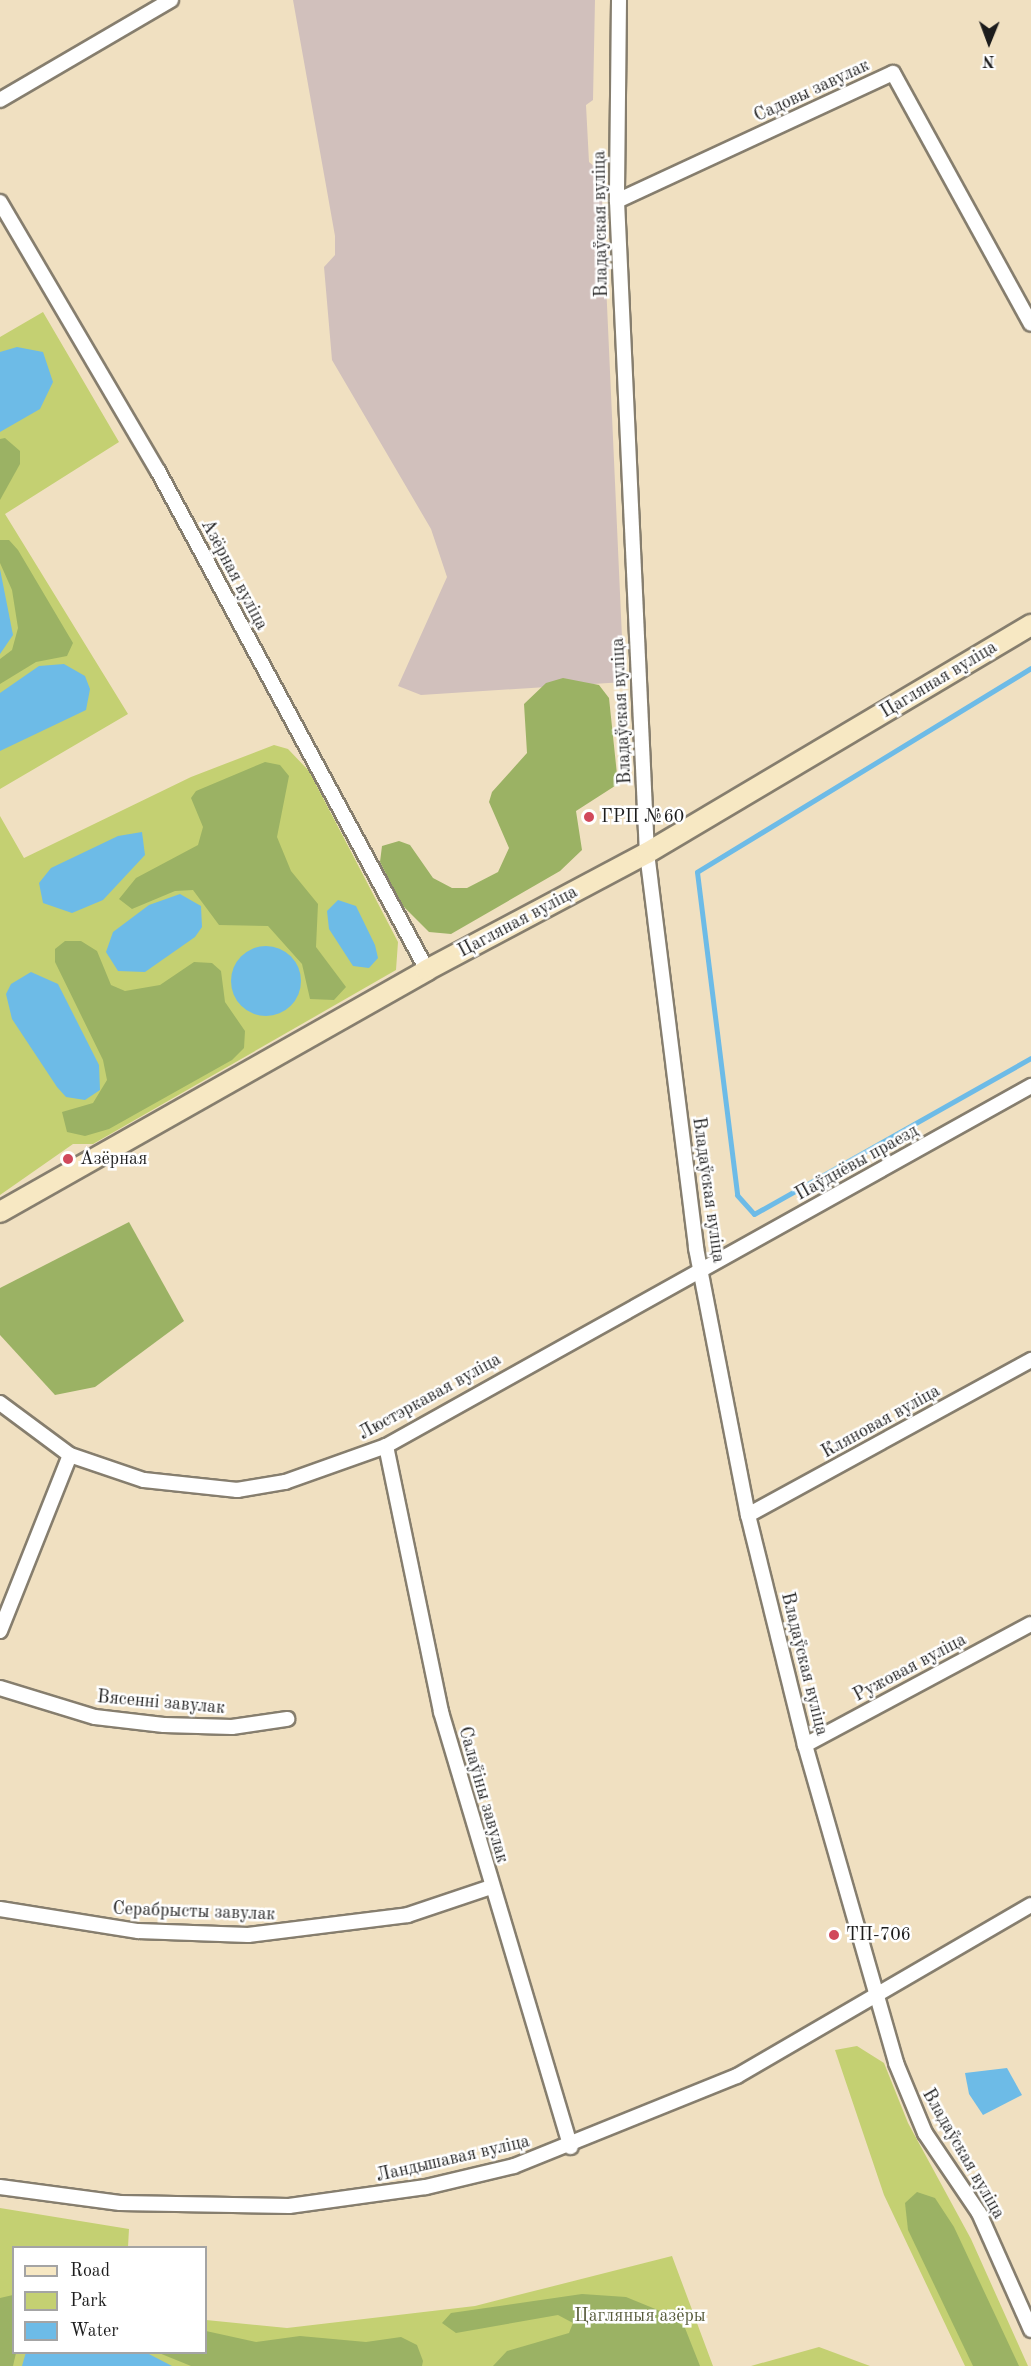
<!DOCTYPE html>
<meta charset="utf-8">
<style>
body{margin:0}
#map{position:relative;width:1031px;height:2366px;overflow:hidden;background:#f0e0c1;font-family:"Old Standard TT",serif}
div>[style]{position:absolute}
[style*='--x']{left:calc(var(--x)*1px);top:calc(var(--y)*1px);width:calc(var(--w)*1px);rotate:calc(var(--a)*1deg)}
.industrial>*{inset:0;background:#d1c0bc}
.green>*{inset:0;background:#c4d072}
.forest>*{inset:0;background:#9bb264}
.water>*{inset:0;background:#6dbbe7}
.round{border-radius:50%}
.stream>*{height:5px;margin:-2.5px;padding:0 2.5px;transform-origin:2.5px;border-radius:2.5px;background:#6dbbe7}
.roads{filter:drop-shadow(2px 0 #867e6e) drop-shadow(-2px 0 #867e6e) drop-shadow(0 2px #867e6e) drop-shadow(0 -2px #867e6e)}
.street>*{height:14px;margin:-7px;padding:0 7px;transform-origin:7px;border-radius:7px;background:#fff}
.secondary>*{height:20px;margin:-10px;padding:0 10px;transform-origin:10px;border-radius:10px;background:#f7e8c3}
.dots>*{width:16px;height:16px;translate:-50% -50%;box-sizing:border-box;border:3px solid #fff;border-radius:50%}
span{translate:-50% -50%;white-space:nowrap;text-align:center;line-height:1.15;-webkit-text-stroke:5px #fff;paint-order:stroke}
.street-label{font-size:18px;color:#1c1c1c}
.poi-label{font-size:18px;color:#1c1c1c}
.left{translate:0 -50%;text-align:left}
.park-label{font-size:18px;color:#575b3a}
.legend{position:absolute;left:12px;top:2246px;width:195px;height:108px;box-sizing:border-box;background:#fff;border:2px solid #a4a4a4;margin:0;padding:8px 10px;list-style:none;font-size:18px;color:#1c1c1c}
.legend li{display:flex;align-items:center;gap:12px;height:30px}
.legend b{width:30px;border:2px solid #a4a4a4}
.north{position:absolute;left:959px;top:12px;width:60px;height:60px;-webkit-text-stroke:4px #fff;paint-order:stroke;rotate:181deg;font-size:16px;font-weight:700;line-height:24px;text-align:center;color:#1c1c1c}
.north::after{content:'';display:block;margin:auto;width:21px;height:27px;background:#1c1c1c;clip-path:polygon(50% 0,100% 100%,50% 72%,0 100%)}
</style>
<div id="map">
<div class="industrial">
<i style="clip-path:polygon(293px 0,595px 0,593px 100px,586px 105px,589px 162px,601px 172px,624px 682px,421px 695px,398px 686px,447px 577px,431px 529px,332px 360px,324px 267px,335px 255px,335px 236px)"></i>
</div>
<div class="green">
<i style="clip-path:polygon(43px 312px,119px 442px,5px 514px,128px 714px,0 789px,0 337px)"></i>
<i style="clip-path:polygon(274px 745px,288px 749px,309px 771px,398px 942px,396px 970px,93px 1144px,73px 1144px,0 1195px,0 816px,24px 858px,191px 777px)"></i>
<i style="clip-path:polygon(857px 2046px,884px 2063px,908px 2123px,971px 2239px,1028px 2366px,965px 2366px,884px 2195px,835px 2050px)"></i>
<i style="clip-path:polygon(0 2208px,129px 2229px,128px 2247px,14px 2248px,14px 2352px,206px 2352px,206px 2320px,287px 2328px,475px 2306px,672px 2256px,713px 2366px,0 2366px)"></i>
<i style="clip-path:polygon(819px 2347px,870px 2366px,751px 2366px)"></i>
</div>
<div class="forest">
<i style="clip-path:polygon(5px 438px,20px 451px,20px 464px,0 500px,0 439px)"></i>
<i style="clip-path:polygon(0 540px,9px 540px,18px 550px,73px 643px,67px 656px,36px 662px,0 684px,0 659px,12px 650px,18px 628px,12px 590px,0 563px)"></i>
<i style="clip-path:polygon(563px 678px,599px 685px,609px 698px,618px 784px,576px 811px,582px 850px,560px 871px,451px 934px,429px 932px,401px 904px,380px 862px,382px 846px,399px 841px,410px 845px,433px 878px,452px 888px,467px 888px,498px 872px,509px 848px,489px 802px,492px 792px,527px 753px,524px 704px,546px 683px)"></i>
<i style="clip-path:polygon(265px 762px,280px 765px,289px 776px,277px 837px,291px 871px,318px 904px,316px 947px,346px 987px,334px 1000px,310px 999px,302px 964px,268px 926px,219px 925px,193px 890px,175px 891px,132px 909px,119px 899px,136px 878px,198px 845px,203px 827px,191px 798px,196px 791px)"></i>
<i style="clip-path:polygon(65px 941px,81px 941px,97px 951px,111px 985px,125px 991px,160px 985px,194px 962px,212px 963px,221px 971px,225px 1002px,245px 1031px,244px 1048px,232px 1060px,109px 1129px,85px 1136px,67px 1132px,62px 1112px,93px 1103px,107px 1080px,103px 1060px,55px 962px,55px 949px)"></i>
<i style="clip-path:polygon(129px 1222px,184px 1321px,95px 1387px,55px 1395px,0 1335px,0 1288px)"></i>
<i style="clip-path:polygon(917px 2192px,935px 2198px,954px 2227px,1019px 2366px,973px 2366px,908px 2230px,905px 2203px)"></i>
<i style="clip-path:polygon(582px 2294px,626px 2297px,670px 2315px,685px 2328px,700px 2366px,493px 2366px,507px 2351px,569px 2333px,573px 2323px,558px 2315px,456px 2333px,442px 2323px,451px 2313px)"></i>
<i style="clip-path:polygon(13px 2295px,16px 2353px,13px 2366px,0 2366px,0 2298px)"></i>
<i style="clip-path:polygon(206px 2331px,256px 2342px,300px 2336px,366px 2342px,401px 2337px,417px 2345px,423px 2361px,422px 2366px,191px 2366px,159px 2353px,206px 2352px)"></i>
</div>
<div class="water">
<i style="clip-path:polygon(17px 347px,43px 352px,53px 382px,40px 409px,0 432px,0 352px)"></i>
<i style="clip-path:polygon(0 569px,13px 635px,0 654px)"></i>
<i style="clip-path:polygon(64px 664px,85px 676px,90px 689px,86px 710px,0 751px,0 693px,39px 666px)"></i>
<i style="clip-path:polygon(142px 832px,145px 855px,103px 900px,72px 913px,43px 903px,39px 883px,51px 868px,118px 836px)"></i>
<i style="clip-path:polygon(180px 894px,201px 906px,202px 927px,195px 937px,145px 972px,118px 971px,106px 952px,113px 932px,149px 905px)"></i>
<i style="clip-path:polygon(338px 900px,356px 906px,375px 945px,378px 958px,369px 968px,353px 966px,329px 929px,327px 911px)"></i>
<i class="round" style="left:231px;top:946px;width:70px;height:70px"></i>
<i style="clip-path:polygon(31px 972px,58px 984px,99px 1065px,100px 1090px,85px 1100px,66px 1097px,57px 1087px,12px 1019px,6px 994px,11px 984px)"></i>
<i style="clip-path:polygon(1007px 2068px,1022px 2095px,983px 2115px,969px 2094px,965px 2073px)"></i>
<i style="clip-path:polygon(26px 2352px,147px 2353px,172px 2366px,22px 2366px)"></i>
</div>
<div class="stream">
<i style="--x:1031;--y:668;--w:391;--a:148.6"></i>
<i style="--x:697;--y:872;--w:325;--a:82.9"></i>
<i style="--x:737;--y:1195;--w:25;--a:48"></i>
<i style="--x:754;--y:1214;--w:318;--a:-29.4"></i>
</div>
<div class="roads">
<div class="street">
<i style="--x:619;--y:0;--w:201;--a:90.6"></i>
<i style="--x:617;--y:201;--w:653;--a:87.37"></i>
<i style="--x:647;--y:853;--w:398;--a:82.9"></i>
<i style="--x:696;--y:1248;--w:272;--a:79"></i>
<i style="--x:748;--y:1515;--w:237;--a:76.1"></i>
<i style="--x:805;--y:1745;--w:331;--a:74"></i>
<i style="--x:896;--y:2063;--w:76;--a:67.5"></i>
<i style="--x:925;--y:2133;--w:97;--a:56"></i>
<i style="--x:979;--y:2213;--w:128;--a:66"></i>
<i style="--x:0;--y:100;--w:198;--a:-30.3"></i>
<i style="--x:617;--y:201;--w:304;--a:-24.9"></i>
<i style="--x:893;--y:73;--w:286;--a:61.2"></i>
<i style="--x:0;--y:202;--w:312;--a:59.6"></i>
<i style="--x:158;--y:471;--w:567;--a:61.67"></i>
<i style="--x:0;--y:1403;--w:87;--a:36.6"></i>
<i style="--x:70;--y:1455;--w:78;--a:18.7"></i>
<i style="--x:144;--y:1480;--w:94;--a:6.1"></i>
<i style="--x:237;--y:1490;--w:49;--a:-9.5"></i>
<i style="--x:285;--y:1482;--w:107;--a:-19.6"></i>
<i style="--x:386;--y:1446;--w:739;--a:-29.17"></i>
<i style="--x:386;--y:1446;--w:272;--a:78.3"></i>
<i style="--x:441;--y:1712;--w:454;--a:73.4"></i>
<i style="--x:748;--y:1515;--w:323;--a:-28.7"></i>
<i style="--x:0;--y:1631;--w:189;--a:-68.3"></i>
<i style="--x:0;--y:1688;--w:99;--a:17"></i>
<i style="--x:95;--y:1717;--w:69;--a:6.6"></i>
<i style="--x:164;--y:1725;--w:68;--a:1.7"></i>
<i style="--x:232;--y:1727;--w:56;--a:-8.3"></i>
<i style="--x:805;--y:1745;--w:256;--a:-28.2"></i>
<i style="--x:0;--y:1909;--w:140;--a:9.1"></i>
<i style="--x:138;--y:1931;--w:110;--a:2.1"></i>
<i style="--x:248;--y:1935;--w:161;--a:-7.1"></i>
<i style="--x:408;--y:1915;--w:88;--a:-18.6"></i>
<i style="--x:0;--y:2187;--w:121;--a:7.6"></i>
<i style="--x:120;--y:2203;--w:169;--a:1"></i>
<i style="--x:289;--y:2206;--w:138;--a:-7.9"></i>
<i style="--x:426;--y:2187;--w:90;--a:-13.4"></i>
<i style="--x:514;--y:2166;--w:240;--a:-22"></i>
<i style="--x:737;--y:2076;--w:340;--a:-30.2"></i>
</div>
<div class="secondary">
<i style="--x:0;--y:1212;--w:491;--a:-29.5"></i>
<i style="--x:427;--y:970;--w:249;--a:-28"></i>
<i style="--x:647;--y:853;--w:447;--a:-30.7"></i>
</div>
</div>
<div class="dots">
<i style="left:589px;top:817px;background:#d1495b"></i>
<i style="left:68px;top:1159px;background:#d1495b"></i>
<i style="left:834px;top:1935px;background:#d1495b"></i>
</div>
<div class="street-label">
<span style="left:812px;top:91px;rotate:-25deg">Садовы завулак</span>
<span style="left:601px;top:224px;rotate:-91deg">Владаўская вуліца</span>
<span style="left:234px;top:575px;rotate:62deg">Азёрная вуліца</span>
<span style="left:939px;top:680px;rotate:-31deg">Цагляная вуліца</span>
<span style="left:622px;top:711px;rotate:-93deg">Владаўская вуліца</span>
<span style="left:518px;top:922px;rotate:-28deg">Цагляная вуліца</span>
<span style="left:857px;top:1163px;rotate:-29deg">Паўднёвы праезд</span>
<span style="left:708px;top:1190px;rotate:82deg">Владаўская вуліца</span>
<span style="left:430px;top:1397px;rotate:-29deg">Люстэркавая вуліца</span>
<span style="left:881px;top:1422px;rotate:-29deg">Кляновая вуліца</span>
<span style="left:804px;top:1664px;rotate:76deg">Владаўская вуліца</span>
<span style="left:910px;top:1668px;rotate:-28deg">Ружовая вуліца</span>
<span style="left:161px;top:1703px;rotate:5deg">Вясенні завулак</span>
<span style="left:483px;top:1795px;rotate:74deg">Салаўіны завулак</span>
<span style="left:194px;top:1912px;rotate:2deg">Серабрысты завулак</span>
<span style="left:963px;top:2154px;rotate:60deg">Владаўская вуліца</span>
<span style="left:453px;top:2159px;rotate:-13deg">Ландышавая вуліца</span>
</div>
<div class="poi-label">
<span class="left" style="left:601px;top:817px">ГРП №60</span>
<span class="left" style="left:80px;top:1159px">Азёрная</span>
<span class="left" style="left:846px;top:1935px">ТП-706</span>
</div>
<div class="park-label">
<span style="left:640px;top:2316px">Цагляныя азёры</span>
</div>
<ul class="legend">
<li><b style="height:8px;background:#f7e8c3"></b>Road</li>
<li><b style="height:16px;background:#c4d072"></b>Park</li>
<li><b style="height:16px;background:#6dbbe7"></b>Water</li>
</ul>
<div class="north">N</div>
</div>
